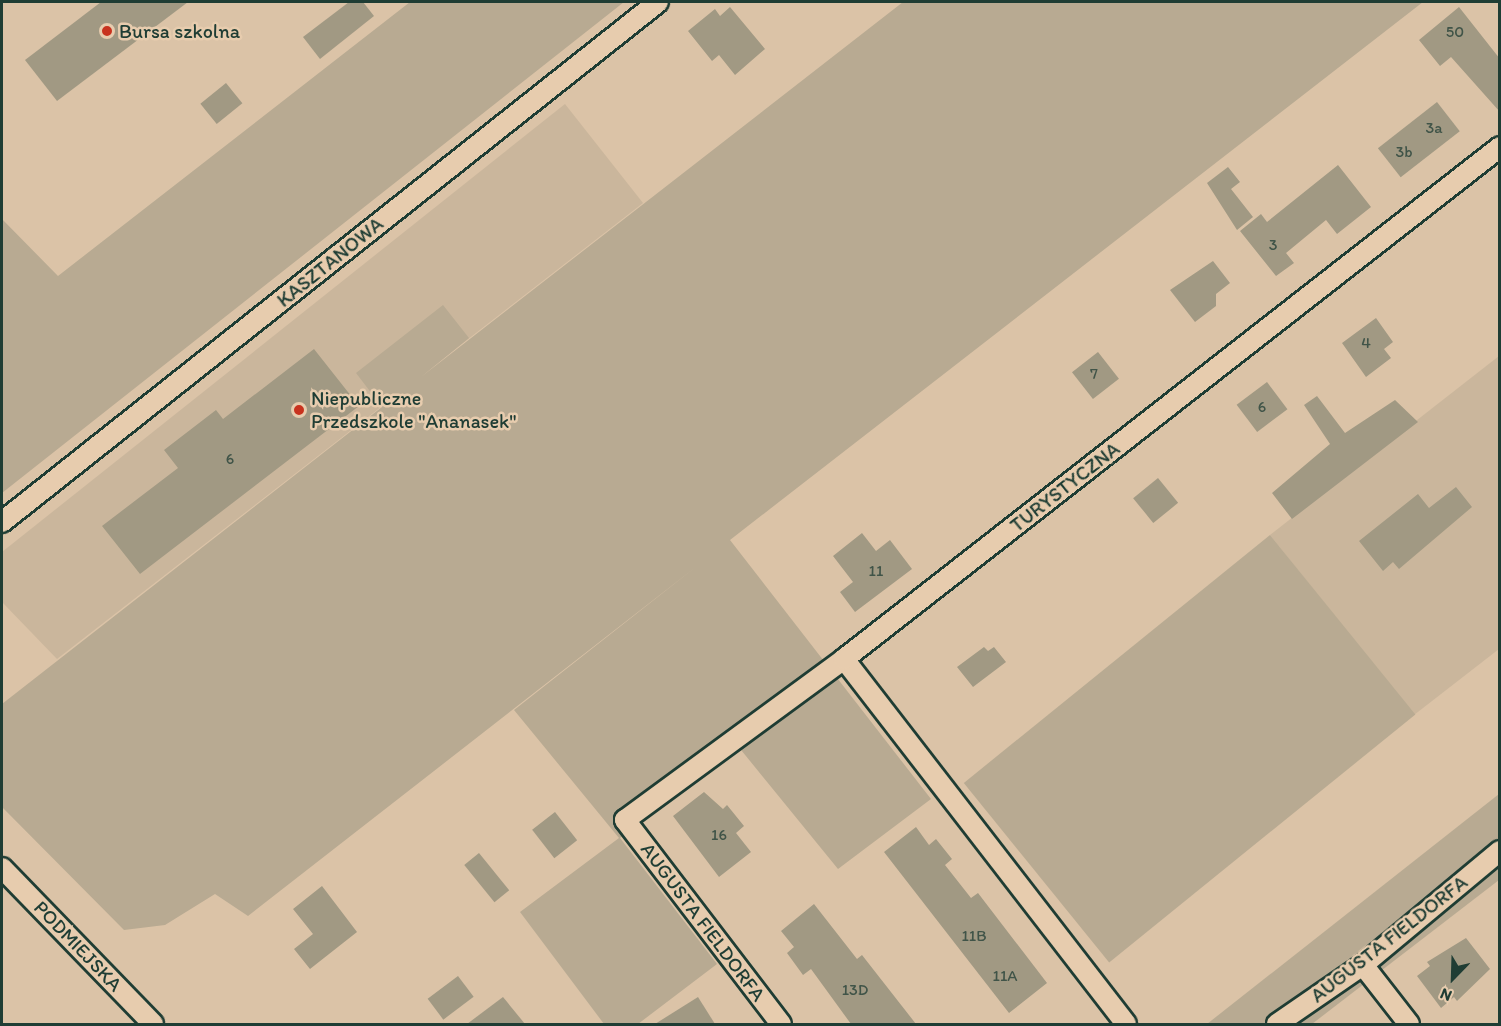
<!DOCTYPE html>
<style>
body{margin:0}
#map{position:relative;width:1501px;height:1026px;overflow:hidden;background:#dbc3a7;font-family:Itim,sans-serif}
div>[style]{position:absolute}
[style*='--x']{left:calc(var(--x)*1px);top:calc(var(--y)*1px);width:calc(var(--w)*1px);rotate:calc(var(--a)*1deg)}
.built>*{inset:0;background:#cab69c}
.green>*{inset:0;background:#b8aa92;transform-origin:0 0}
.building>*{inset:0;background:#a19983;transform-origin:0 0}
.roads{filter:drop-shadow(2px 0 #1f3d34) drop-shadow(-2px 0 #1f3d34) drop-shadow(0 2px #1f3d34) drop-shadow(0 -2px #1f3d34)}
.minor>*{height:20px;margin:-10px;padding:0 10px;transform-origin:10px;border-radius:10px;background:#e7ccae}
.dots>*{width:16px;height:16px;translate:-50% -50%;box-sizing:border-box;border:3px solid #e7ccae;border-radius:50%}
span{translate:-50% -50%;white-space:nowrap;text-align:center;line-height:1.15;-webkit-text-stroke:5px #e7ccae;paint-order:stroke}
.number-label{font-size:16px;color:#405448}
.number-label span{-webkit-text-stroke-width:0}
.poi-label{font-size:20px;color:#1f3d34}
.left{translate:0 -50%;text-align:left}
.street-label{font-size:20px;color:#1f3d34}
.frame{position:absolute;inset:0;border:3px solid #1f3d34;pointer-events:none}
.north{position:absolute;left:1423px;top:948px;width:60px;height:60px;-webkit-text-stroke:4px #e7ccae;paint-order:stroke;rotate:203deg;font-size:16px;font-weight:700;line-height:24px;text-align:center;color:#1f3d34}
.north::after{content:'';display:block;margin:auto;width:21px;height:27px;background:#1f3d34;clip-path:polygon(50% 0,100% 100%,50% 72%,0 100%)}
</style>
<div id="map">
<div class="built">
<i style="clip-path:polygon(565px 104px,643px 203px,57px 659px,2px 602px,2px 552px)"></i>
<i style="clip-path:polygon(1499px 356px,1499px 649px,1414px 715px,1270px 535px)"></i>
</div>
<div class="green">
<i style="clip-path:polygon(410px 2px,624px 2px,2px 493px,2px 219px,58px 276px)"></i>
<i style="clip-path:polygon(903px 2px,1423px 2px,730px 540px,931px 799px,838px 869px,737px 745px,620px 838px,717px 964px,638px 1024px,604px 1024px,520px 912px,619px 838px,514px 710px,697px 566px,248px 916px,215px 894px,165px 925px,124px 930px,2px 807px,2px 704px,382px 407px,356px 373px,443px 305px,469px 338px,421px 377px)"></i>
<i style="left:1270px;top:535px;width:231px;height:394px;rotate:51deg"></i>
<i style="clip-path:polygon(1499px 794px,1499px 880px,1312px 1024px,1207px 1024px)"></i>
</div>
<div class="building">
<i style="clip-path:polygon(101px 2px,188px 2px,57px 101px,25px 60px)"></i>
<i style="clip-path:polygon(349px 2px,363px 2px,374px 16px,320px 59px,303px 37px)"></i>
<i style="clip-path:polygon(730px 7px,765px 49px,735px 75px,719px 55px,712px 61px,688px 31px,715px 9px,720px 16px)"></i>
<i style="clip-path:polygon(1459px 7px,1500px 59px,1500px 112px,1451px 57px,1440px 66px,1419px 40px)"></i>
<i style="left:226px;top:83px;width:26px;height:33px;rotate:51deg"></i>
<i style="left:1437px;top:102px;width:37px;height:75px;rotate:52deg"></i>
<i style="clip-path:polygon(1338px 165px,1371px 207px,1337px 234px,1326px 220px,1286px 253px,1294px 263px,1276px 276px,1240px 231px,1261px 214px,1267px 222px)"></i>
<i style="clip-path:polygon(1228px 167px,1240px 182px,1231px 189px,1253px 217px,1237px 230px,1207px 183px)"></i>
<i style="clip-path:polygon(1213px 261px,1230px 283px,1216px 294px,1216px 306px,1195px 322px,1170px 290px)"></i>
<i style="clip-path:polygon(1376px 318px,1393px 342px,1384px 349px,1391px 358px,1366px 377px,1342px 343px)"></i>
<i style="clip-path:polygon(314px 349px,359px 406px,140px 574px,102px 526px,178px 468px,164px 450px,216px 410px,223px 419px)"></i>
<i style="left:1098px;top:352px;width:34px;height:33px;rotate:52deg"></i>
<i style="left:1267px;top:382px;width:34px;height:38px;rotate:53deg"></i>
<i style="clip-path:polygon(1317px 396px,1345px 433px,1395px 400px,1418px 422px,1292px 519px,1272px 493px,1330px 444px,1304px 405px)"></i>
<i style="left:1158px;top:478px;width:32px;height:32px;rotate:51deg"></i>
<i style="clip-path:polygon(1456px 487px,1472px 507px,1399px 569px,1393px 562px,1383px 571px,1359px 541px,1418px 494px,1429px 508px)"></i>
<i style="clip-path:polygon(862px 533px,876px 551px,890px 540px,912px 569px,855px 612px,840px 592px,853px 582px,833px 556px)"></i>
<i style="clip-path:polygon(984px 647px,988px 651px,994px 647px,1006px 662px,973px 687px,957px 667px)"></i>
<i style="clip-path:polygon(704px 792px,723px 809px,727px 805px,744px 826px,736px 833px,751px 852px,719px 877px,673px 816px)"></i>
<i style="left:555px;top:812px;width:36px;height:29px;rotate:52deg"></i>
<i style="clip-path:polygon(916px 827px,929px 845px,936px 839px,952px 859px,945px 865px,971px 898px,978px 893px,1047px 983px,1009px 1013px,884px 852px)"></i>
<i style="left:479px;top:853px;width:48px;height:19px;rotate:51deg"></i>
<i style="clip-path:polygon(322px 886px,357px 932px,310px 969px,294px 949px,313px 934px,293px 909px)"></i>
<i style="clip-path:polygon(814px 904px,857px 959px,862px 955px,916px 1024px,851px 1024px,811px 969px,803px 975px,787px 953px,794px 947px,781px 931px)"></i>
<i style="clip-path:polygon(1466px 938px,1490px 969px,1457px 1001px,1454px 997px,1441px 1008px,1417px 976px,1430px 966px,1427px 962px)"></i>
<i style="left:458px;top:976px;width:26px;height:38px;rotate:53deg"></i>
<i style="clip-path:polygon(503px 997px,525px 1024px,467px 1024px)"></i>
<i style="clip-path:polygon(698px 997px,715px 1024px,655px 1024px)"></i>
</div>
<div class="roads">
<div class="minor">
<i style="--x:2;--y:522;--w:837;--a:-38.4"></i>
<i style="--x:844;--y:659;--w:461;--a:52.3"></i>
<i style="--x:2;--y:868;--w:217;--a:45.9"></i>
<i style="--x:1363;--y:965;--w:75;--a:52.1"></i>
<i style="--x:781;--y:1024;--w:257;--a:-127.4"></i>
<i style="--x:625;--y:820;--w:272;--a:-36.3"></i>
<i style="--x:844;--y:659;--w:832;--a:-37.97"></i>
<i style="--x:1277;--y:1024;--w:104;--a:-34.5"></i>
<i style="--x:1363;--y:965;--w:178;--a:-39.8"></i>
</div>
</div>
<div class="dots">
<i style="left:107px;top:31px;background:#c8321e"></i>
<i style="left:299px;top:410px;background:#c8321e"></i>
</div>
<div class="number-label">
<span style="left:1455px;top:32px">50</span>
<span style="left:1434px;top:128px">3a</span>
<span style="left:1404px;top:152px">3b</span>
<span style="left:1273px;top:245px">3</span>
<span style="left:1366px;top:343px">4</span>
<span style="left:1094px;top:374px">7</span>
<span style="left:1262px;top:407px">6</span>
<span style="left:230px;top:459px">6</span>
<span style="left:876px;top:571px">11</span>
<span style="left:719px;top:835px">16</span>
<span style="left:974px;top:936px">11B</span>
<span style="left:1005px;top:976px">11A</span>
<span style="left:855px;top:990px">13D</span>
</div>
<div class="poi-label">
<span class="left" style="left:119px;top:31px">Bursa szkolna</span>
<span class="left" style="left:311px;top:410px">Niepubliczne<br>Przedszkole "Ananasek"</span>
</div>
<div class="street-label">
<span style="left:330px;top:262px;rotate:-39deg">KASZTANOWA</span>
<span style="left:1065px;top:487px;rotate:-38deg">TURYSTYCZNA</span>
<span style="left:703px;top:922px;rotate:53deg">AUGUSTA FIELDORFA</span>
<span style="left:1389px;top:939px;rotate:-38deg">AUGUSTA FIELDORFA</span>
<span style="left:78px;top:946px;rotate:46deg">PODMIEJSKA</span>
</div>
<div class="frame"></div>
<div class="north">N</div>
</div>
